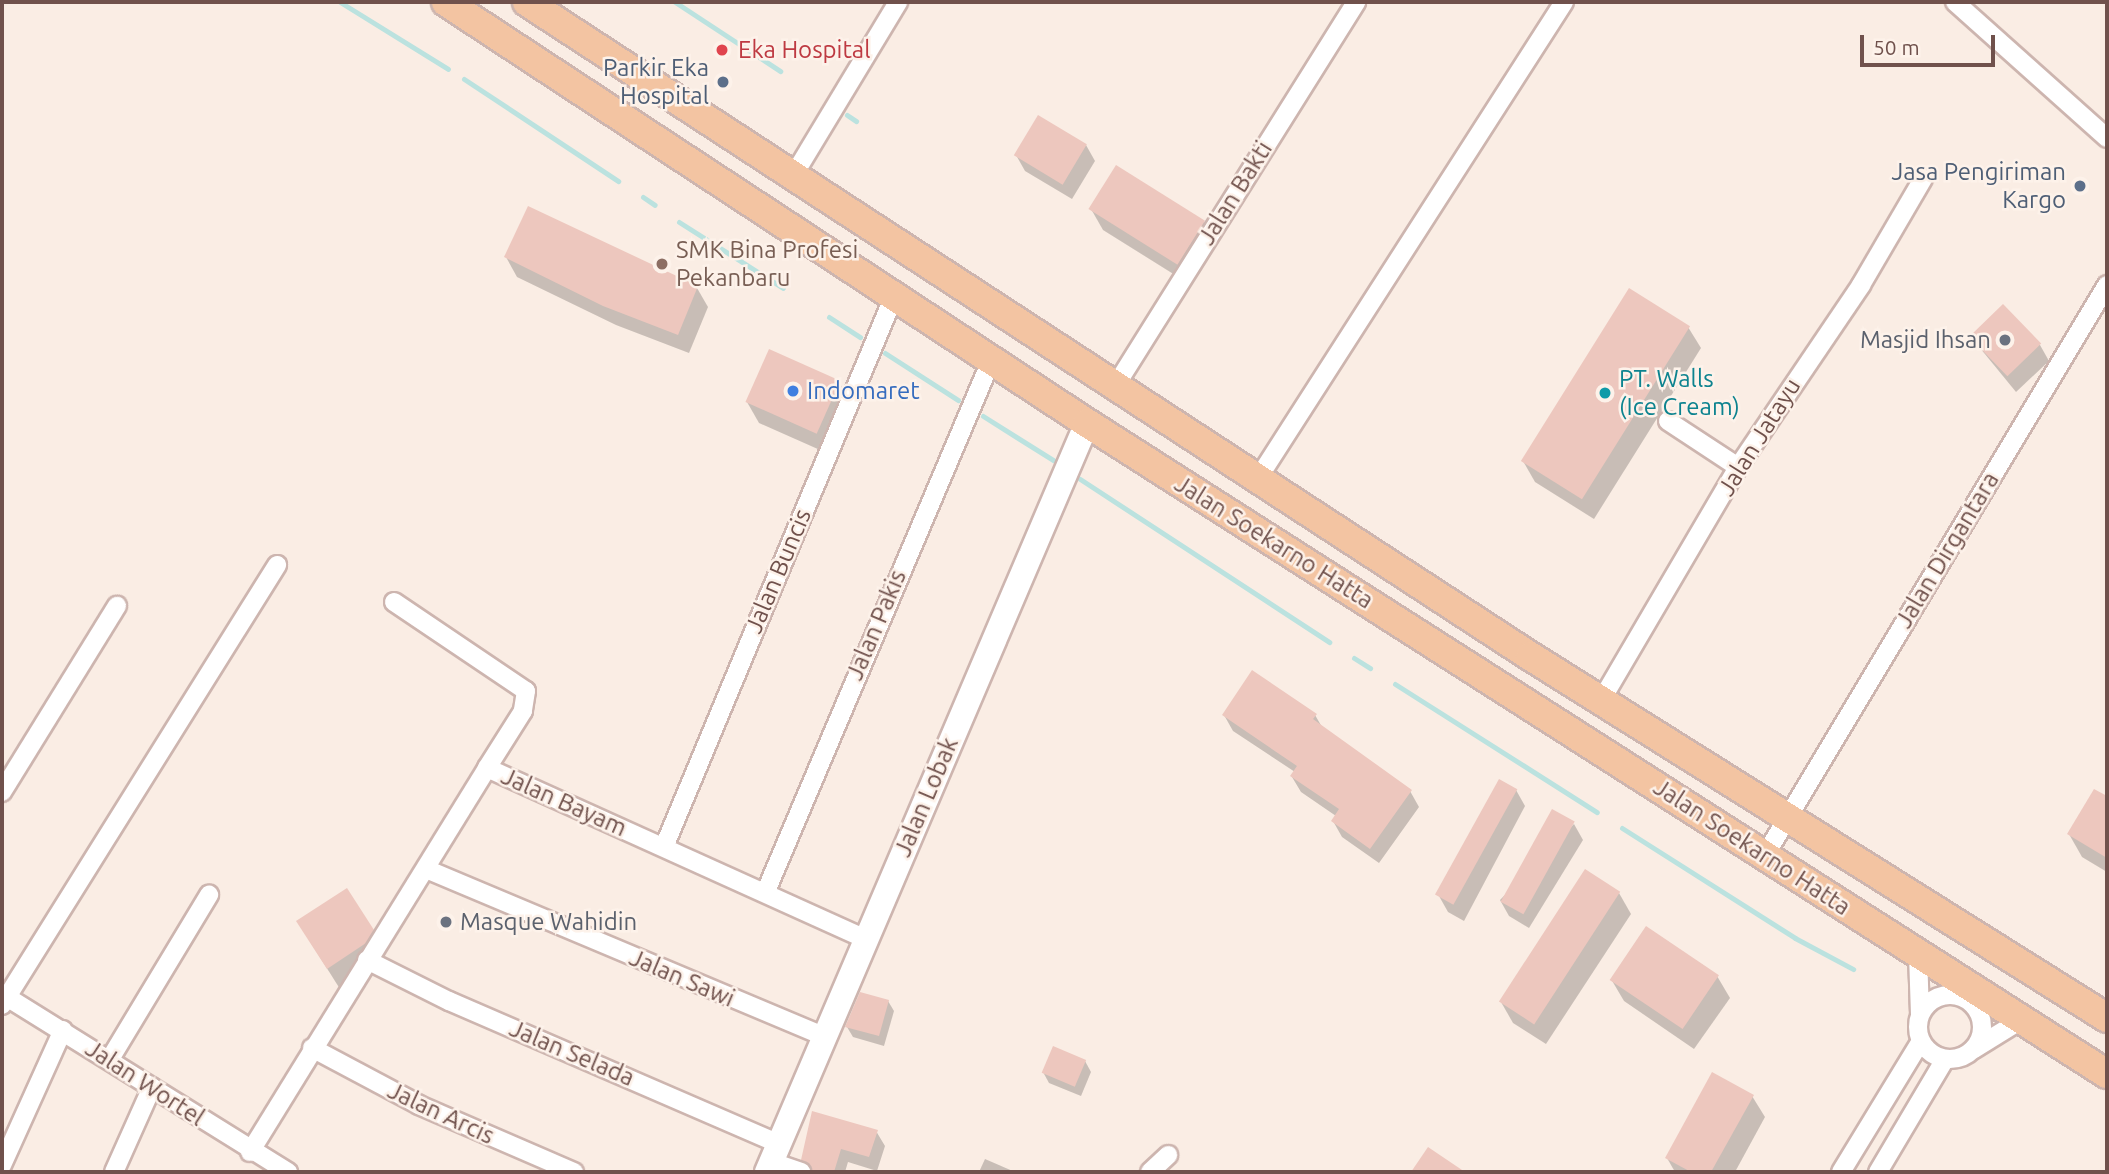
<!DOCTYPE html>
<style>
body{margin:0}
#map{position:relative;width:2109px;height:1174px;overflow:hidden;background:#faede4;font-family:Ubuntu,sans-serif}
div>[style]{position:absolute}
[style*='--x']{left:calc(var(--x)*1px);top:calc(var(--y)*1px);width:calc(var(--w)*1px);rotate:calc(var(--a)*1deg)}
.shadow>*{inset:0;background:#0003}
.stream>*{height:5px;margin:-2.5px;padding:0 2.5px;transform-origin:2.5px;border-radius:2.5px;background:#bbe2df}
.building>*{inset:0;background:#edc7be;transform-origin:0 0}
.roads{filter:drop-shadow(2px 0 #cdb5af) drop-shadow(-2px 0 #cdb5af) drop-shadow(0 2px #cdb5af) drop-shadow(0 -2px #cdb5af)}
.minor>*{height:18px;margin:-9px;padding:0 9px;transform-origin:9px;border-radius:9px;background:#fff}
.minor>.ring{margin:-9px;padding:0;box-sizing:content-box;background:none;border:18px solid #fff;border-radius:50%}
.secondary>*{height:24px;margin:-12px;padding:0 12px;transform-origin:12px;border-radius:12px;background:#fff}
.primary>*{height:28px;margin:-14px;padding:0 14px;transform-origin:14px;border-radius:14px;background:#f3c4a2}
.dots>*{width:19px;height:19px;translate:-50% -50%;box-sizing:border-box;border:4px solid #fdf2ea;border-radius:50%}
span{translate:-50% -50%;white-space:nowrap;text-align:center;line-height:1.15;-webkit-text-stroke:5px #fdf2ea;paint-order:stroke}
.health-label{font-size:24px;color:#be3a42}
.left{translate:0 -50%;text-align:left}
.service-label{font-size:24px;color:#4e5e75}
.right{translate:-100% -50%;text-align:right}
.street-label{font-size:24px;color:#70514c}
.education-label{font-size:24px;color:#785e54}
.worship-label{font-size:24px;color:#5b616d}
.culture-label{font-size:24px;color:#0d838f}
.shop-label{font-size:24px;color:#366cbe}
.frame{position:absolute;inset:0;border:4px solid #70514c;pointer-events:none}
.scale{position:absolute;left:1860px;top:35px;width:135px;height:32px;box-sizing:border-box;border:4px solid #70514c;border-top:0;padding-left:9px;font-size:21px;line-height:24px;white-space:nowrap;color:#70514c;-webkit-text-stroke:5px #fdf2ea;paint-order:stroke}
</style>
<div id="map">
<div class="shadow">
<i style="clip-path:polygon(1086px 145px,1095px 161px,1072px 199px,1025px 171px,1016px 155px)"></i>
<i style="clip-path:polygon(1091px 209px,1204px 222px,1216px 243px,1191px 285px,1103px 230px)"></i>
<i style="clip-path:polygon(506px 257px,697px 288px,708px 307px,689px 353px,616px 325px,517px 277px)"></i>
<i style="clip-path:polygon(1688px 327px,1701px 348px,1594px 519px,1535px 482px,1523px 461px)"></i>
<i style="clip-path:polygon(1971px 337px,2040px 345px,2049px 361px,2016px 392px)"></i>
<i style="clip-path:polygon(839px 382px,851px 403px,829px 454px,759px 423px,747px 402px)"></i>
<i style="clip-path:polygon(1224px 715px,1315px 715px,1322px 727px,1410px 791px,1419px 807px,1379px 863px,1342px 837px,1333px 821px,1336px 816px,1301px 792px,1292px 777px,1295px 772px,1233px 731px)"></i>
<i style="clip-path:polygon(1516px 790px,1525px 806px,1464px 921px,1448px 912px,1439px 896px)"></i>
<i style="clip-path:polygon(2095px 791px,2107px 799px,2107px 872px,2082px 857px,2069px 834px)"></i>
<i style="clip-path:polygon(1574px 824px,1583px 840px,1529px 928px,1509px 916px,1500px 900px)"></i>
<i style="clip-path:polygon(1619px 893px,1631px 914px,1546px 1044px,1513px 1023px,1501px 1002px)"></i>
<i style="clip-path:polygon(372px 931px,385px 952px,377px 964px,340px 989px,311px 943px)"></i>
<i style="clip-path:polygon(1717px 976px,1730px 998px,1694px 1049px,1624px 1001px,1611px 979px)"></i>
<i style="clip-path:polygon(888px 1001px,894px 1011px,884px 1046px,853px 1037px,847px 1027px)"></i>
<i style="clip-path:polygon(1085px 1061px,1091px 1072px,1081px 1096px,1049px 1083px,1043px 1072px)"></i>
<i style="clip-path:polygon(1752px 1096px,1765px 1117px,1735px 1172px,1675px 1172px,1667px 1158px)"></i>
<i style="clip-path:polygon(876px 1131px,885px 1146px,877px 1171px,848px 1162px,845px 1172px,810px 1172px,802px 1160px)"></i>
<i style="clip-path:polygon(985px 1159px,1015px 1172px,979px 1172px)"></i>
</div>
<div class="stream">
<i style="--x:340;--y:2;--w:127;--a:31.8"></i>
<i style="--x:675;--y:2;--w:126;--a:33.3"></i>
<i style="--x:464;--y:79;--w:185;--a:33.5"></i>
<i style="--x:847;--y:115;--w:11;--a:34"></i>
<i style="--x:643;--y:197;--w:14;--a:34"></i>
<i style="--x:679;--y:222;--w:123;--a:32.4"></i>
<i style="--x:829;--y:317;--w:37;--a:33"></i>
<i style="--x:885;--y:353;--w:87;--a:32.8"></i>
<i style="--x:983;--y:416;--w:83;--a:32.2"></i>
<i style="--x:1080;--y:479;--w:298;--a:33.2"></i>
<i style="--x:1354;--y:658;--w:19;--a:32"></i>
<i style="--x:1395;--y:684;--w:239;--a:32.4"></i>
<i style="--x:1622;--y:828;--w:205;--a:32.4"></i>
<i style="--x:1795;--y:938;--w:66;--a:28.1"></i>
</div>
<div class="building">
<i style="left:1038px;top:115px;width:57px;height:47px;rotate:31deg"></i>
<i style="left:1116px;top:165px;width:105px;height:52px;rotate:32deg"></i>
<i style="clip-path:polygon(528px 206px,698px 286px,678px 335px,603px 306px,504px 257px)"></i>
<i style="left:1629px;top:288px;width:72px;height:204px;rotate:32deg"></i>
<i style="left:2003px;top:304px;width:55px;height:47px;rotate:46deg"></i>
<i style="left:769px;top:349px;width:78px;height:58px;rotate:24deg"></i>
<i style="clip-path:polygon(1252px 670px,1317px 714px,1313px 719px,1412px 790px,1370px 849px,1331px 821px,1339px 809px,1290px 776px,1297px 766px,1222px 715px)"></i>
<i style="left:1499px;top:779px;width:21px;height:132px;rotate:29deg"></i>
<i style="clip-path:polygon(2094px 789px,2107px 796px,2107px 858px,2067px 834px)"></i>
<i style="left:1552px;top:809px;width:26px;height:106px;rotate:29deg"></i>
<i style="left:1585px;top:869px;width:42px;height:158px;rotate:33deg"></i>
<i style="clip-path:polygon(347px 888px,374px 930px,366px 943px,327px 969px,296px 921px)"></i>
<i style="left:1646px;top:926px;width:88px;height:65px;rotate:34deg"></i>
<i style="clip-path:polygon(860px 992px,889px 1000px,879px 1036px,845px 1027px)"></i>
<i style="left:1053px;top:1046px;width:36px;height:29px;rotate:23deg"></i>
<i style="clip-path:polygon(1712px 1072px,1754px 1095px,1711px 1172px,1691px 1172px,1665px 1158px)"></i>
<i style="clip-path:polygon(812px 1111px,878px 1130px,869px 1157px,841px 1149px,834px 1172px,812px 1172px,801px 1160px)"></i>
<i style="clip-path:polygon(1428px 1147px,1465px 1172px,1411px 1172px)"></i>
</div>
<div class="roads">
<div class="minor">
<i style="--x:1955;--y:2;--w:204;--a:41.8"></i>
<i style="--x:795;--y:173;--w:200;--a:-58.9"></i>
<i style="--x:1116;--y:385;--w:452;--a:-57.9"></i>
<i style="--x:1668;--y:421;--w:84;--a:33.3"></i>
<i style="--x:1257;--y:480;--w:568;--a:-57.29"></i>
<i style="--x:394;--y:602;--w:159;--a:34"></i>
<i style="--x:526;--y:691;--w:20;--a:99"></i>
<i style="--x:523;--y:711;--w:67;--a:122.3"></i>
<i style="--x:487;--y:768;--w:415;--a:24.3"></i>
<i style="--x:1602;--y:699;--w:269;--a:-59.6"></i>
<i style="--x:1738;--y:467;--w:220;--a:-55.9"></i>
<i style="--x:1861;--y:285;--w:123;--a:-59.7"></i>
<i style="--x:2;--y:792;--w:219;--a:-58.3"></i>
<i style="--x:664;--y:847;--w:597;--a:-67.34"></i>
<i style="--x:1764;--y:857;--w:667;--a:-59.05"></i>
<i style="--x:426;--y:869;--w:431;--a:22.8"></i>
<i style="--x:766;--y:891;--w:576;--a:-67"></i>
<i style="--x:1918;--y:954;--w:60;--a:88.1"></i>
<i style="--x:367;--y:960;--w:92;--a:26.6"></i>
<i style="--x:449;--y:1001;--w:360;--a:23.4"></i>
<i style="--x:2;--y:994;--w:337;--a:31.9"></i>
<i class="ring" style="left:1918px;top:995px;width:46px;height:46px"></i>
<i style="--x:2;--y:1005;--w:519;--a:-57.99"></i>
<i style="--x:312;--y:1048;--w:121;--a:28"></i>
<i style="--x:419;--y:1105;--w:169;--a:23.4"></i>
<i style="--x:1974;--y:1049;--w:55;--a:-31.7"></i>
<i style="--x:110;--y:1059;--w:192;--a:-58.9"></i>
<i style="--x:250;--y:1152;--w:451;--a:-58.3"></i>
<i style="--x:772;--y:1162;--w:31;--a:19"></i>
<i style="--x:2;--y:1165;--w:148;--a:-65.7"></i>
<i style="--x:114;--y:1172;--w:93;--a:-65.9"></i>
<i style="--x:1150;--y:1172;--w:25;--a:-43"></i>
<i style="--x:1841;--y:1172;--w:153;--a:-58.6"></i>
<i style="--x:1878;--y:1172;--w:131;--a:-59.3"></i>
</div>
<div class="secondary">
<i style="--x:767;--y:1172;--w:814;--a:-66.87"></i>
</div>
<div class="primary">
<i style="--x:446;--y:2;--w:767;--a:33.3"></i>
<i style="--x:1087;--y:423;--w:1210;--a:32.55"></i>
<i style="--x:527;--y:2;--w:1197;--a:33.11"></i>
<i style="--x:1530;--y:656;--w:681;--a:32.1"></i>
</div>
</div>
<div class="dots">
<i style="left:722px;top:50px;background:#e0444e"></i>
<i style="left:723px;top:82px;background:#5c6f8a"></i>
<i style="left:2080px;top:186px;background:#5c6f8a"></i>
<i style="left:662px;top:264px;background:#8d6e63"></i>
<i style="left:2005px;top:340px;background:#6b7280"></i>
<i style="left:793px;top:391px;background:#3f7fe0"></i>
<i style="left:1605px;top:393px;background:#0f9aa8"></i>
<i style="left:446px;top:922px;background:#6b7280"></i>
</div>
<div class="health-label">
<span class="left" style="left:738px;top:50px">Eka Hospital</span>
</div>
<div class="service-label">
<span class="right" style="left:709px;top:82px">Parkir Eka<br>Hospital</span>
<span class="right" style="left:2066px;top:186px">Jasa Pengiriman<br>Kargo</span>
</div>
<div class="street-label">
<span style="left:1235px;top:193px;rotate:-58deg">Jalan Bakti</span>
<span style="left:1759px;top:437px;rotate:-58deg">Jalan Jatayu</span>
<span style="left:1274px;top:542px;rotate:32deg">Jalan Soekarno Hatta</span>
<span style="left:1947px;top:550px;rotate:-59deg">Jalan Dirgantara</span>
<span style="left:778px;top:571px;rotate:-67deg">Jalan Buncis</span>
<span style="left:876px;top:625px;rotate:-67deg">Jalan Pakis</span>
<span style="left:926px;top:797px;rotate:-67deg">Jalan Lobak</span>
<span style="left:564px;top:802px;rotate:24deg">Jalan Bayam</span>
<span style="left:1752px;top:847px;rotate:33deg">Jalan Soekarno Hatta</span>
<span style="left:682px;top:978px;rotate:23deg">Jalan Sawi</span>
<span style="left:572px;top:1053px;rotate:23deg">Jalan Selada</span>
<span style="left:145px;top:1083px;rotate:33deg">Jalan Wortel</span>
<span style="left:441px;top:1113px;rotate:25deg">Jalan Arcis</span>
</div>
<div class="education-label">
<span class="left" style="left:676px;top:264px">SMK Bina Profesi<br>Pekanbaru</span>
</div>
<div class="worship-label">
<span class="right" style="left:1991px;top:340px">Masjid Ihsan</span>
<span class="left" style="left:460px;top:922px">Masque Wahidin</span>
</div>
<div class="culture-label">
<span class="left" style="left:1619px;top:393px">PT. Walls<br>(Ice Cream)</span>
</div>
<div class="shop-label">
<span class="left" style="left:807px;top:391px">Indomaret</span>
</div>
<div class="frame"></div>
<div class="scale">50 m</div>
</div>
